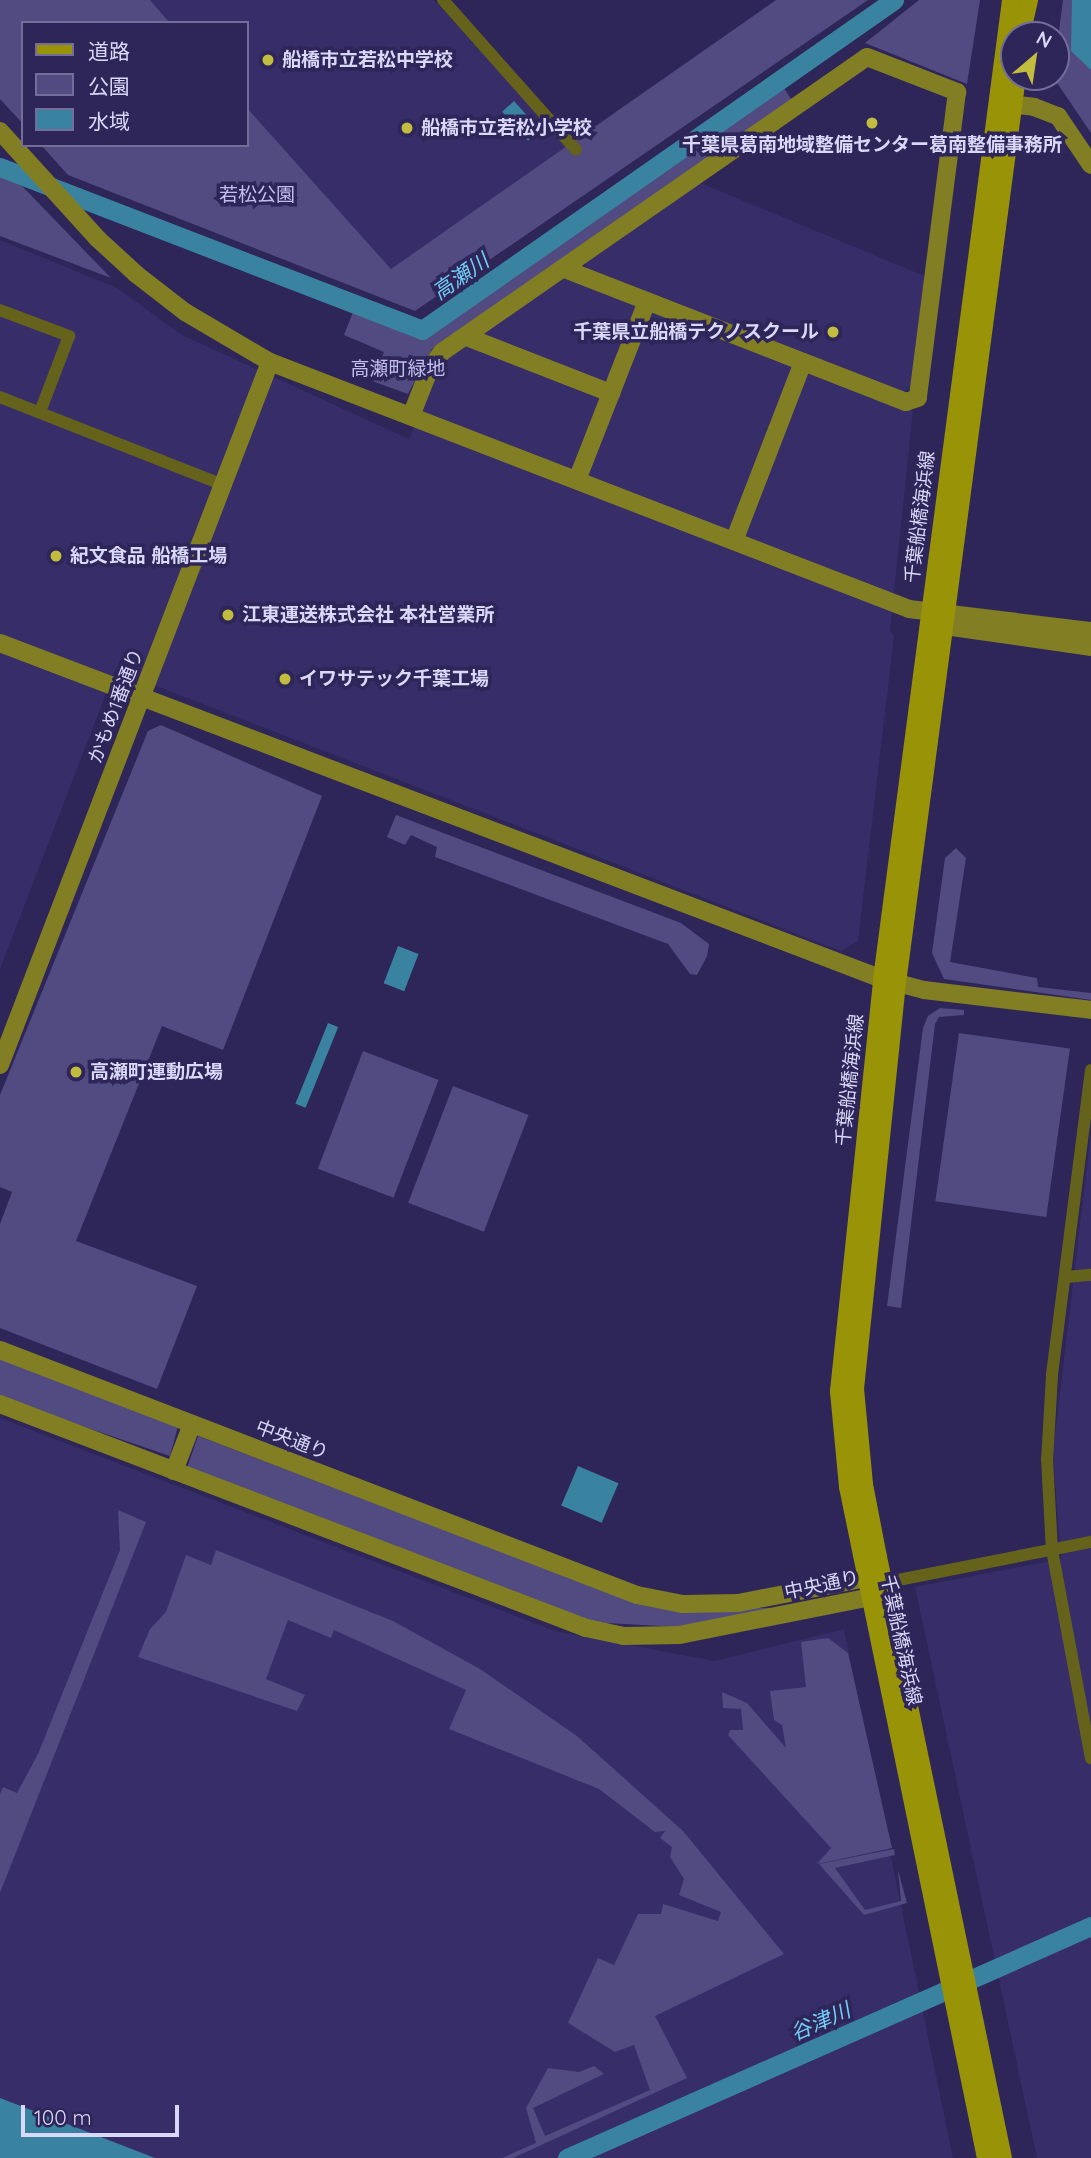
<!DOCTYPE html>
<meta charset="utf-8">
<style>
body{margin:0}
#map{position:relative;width:1091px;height:2158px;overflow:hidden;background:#2e2559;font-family:Quicksand,"Noto Sans JP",sans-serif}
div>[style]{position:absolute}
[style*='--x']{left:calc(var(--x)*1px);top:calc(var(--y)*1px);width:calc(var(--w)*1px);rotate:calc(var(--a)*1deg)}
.built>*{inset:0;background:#372d69}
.green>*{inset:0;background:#514b81;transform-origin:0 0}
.water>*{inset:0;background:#3983a0;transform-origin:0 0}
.river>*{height:19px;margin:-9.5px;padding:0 9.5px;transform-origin:9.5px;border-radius:9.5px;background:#3983a0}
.street>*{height:12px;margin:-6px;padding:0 6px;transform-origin:6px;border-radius:6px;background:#65631b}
.secondary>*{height:18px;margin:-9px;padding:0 9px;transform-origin:9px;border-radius:9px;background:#817e23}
.primary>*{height:18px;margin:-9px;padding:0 9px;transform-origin:9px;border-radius:9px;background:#989307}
.dots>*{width:19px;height:19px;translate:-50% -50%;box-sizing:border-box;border:4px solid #2e2559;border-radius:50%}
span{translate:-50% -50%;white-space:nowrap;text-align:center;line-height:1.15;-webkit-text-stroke:7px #2e2559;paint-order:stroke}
.poi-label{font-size:19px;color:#d9d8f9;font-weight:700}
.left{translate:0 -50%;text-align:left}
.right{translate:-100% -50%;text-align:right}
.park-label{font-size:19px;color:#c2bff0}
.street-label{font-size:19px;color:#d9d8f9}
.water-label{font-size:21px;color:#72cef5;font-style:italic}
.legend{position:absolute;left:21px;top:21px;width:228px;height:126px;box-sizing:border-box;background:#2e2559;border:2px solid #726d99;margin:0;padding:9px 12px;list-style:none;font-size:21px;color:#d9d8f9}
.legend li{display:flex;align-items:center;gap:14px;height:35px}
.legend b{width:35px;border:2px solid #726d99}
.north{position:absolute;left:1000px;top:21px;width:70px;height:70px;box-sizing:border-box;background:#2e2559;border:2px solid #726d99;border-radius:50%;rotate:29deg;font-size:19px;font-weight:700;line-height:28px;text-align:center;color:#d9d8f9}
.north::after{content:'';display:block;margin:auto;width:24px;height:32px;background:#c2bd3f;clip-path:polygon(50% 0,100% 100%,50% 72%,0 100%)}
.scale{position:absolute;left:21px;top:2105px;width:158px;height:32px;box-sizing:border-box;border:4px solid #d9d8f9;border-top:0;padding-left:9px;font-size:21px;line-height:24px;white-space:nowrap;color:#d9d8f9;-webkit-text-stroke:5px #2e2559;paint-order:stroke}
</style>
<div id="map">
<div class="built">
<i style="clip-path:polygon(150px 0,434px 0,568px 148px,391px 269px,247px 108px,247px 23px,170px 23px)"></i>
<i style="clip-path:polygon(698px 182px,927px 277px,912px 386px,905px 392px,587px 271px,585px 262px)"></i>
<i style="clip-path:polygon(0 240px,117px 288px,182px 335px,409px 439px,440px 364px,567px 274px,913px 410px,890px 630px,894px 636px,858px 941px,841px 951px,115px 670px,0 969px)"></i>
<i style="clip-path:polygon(1091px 1132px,1091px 2158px,1037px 2158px,915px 1587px,1061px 1559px,1053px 1452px)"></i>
<i style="clip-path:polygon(0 1418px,555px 1631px,715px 1661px,844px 1629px,953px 2158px,151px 2158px,0 2099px)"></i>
</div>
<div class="green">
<i style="clip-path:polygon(0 0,150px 0,170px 23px,23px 23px,23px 124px,0 99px)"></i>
<i style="clip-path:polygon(776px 0,868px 0,415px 311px,68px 175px,41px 145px,247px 145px,247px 108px,391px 269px)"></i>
<i style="clip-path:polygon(919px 0,980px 0,967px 84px,865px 43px)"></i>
<i style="clip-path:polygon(1063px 0,1091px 0,1091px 133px,1053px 77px)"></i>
<i style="clip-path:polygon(784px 88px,793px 102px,432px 349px,408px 394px,372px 381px,384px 352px,344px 335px,353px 312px,422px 339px)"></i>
<i style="clip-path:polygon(0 177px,22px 186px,111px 278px,0 236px)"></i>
<i style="clip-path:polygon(161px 725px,322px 796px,223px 1050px,162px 1026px,76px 1241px,197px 1286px,157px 1389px,0 1328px,0 1224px,12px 1192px,0 1187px,0 1095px,148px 731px)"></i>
<i style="clip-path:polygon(396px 815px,681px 923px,709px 944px,707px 956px,697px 975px,690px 974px,668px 944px,435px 857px,437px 847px,411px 835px,405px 845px,387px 837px)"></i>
<i style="clip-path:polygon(956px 848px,966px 858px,950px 962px,1037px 978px,1038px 987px,1091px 993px,1091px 1000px,944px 979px,932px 953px,945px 858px)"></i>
<i style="clip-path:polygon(940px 1008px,964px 1010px,964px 1015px,939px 1017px,935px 1024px,901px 1308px,887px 1306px,923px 1028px,928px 1016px)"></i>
<i style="left:959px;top:1033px;width:112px;height:170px;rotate:8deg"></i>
<i style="left:363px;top:1051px;width:81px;height:126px;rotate:21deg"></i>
<i style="left:453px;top:1086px;width:81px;height:125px;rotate:21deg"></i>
<i style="clip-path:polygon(0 1357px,178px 1426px,170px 1456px,0 1398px)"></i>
<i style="clip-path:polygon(198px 1436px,576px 1580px,741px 1608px,780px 1608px,678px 1627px,589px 1622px,187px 1468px)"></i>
<i style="clip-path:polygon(118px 1510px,146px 1522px,0 1893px,0 1794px,3px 1787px,17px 1793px,38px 1754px,120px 1550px)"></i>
<i style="clip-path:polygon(216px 1550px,393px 1621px,480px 1669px,577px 1736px,683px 1831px,784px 1954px,655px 2016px,687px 2078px,513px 2158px,502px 2158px,536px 2143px,526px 2108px,548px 2068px,579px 2072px,594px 2066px,604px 2074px,533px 2108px,545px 2136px,650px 2090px,634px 2045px,615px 2052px,568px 2023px,598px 1958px,614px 1965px,638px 1914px,661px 1914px,663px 1904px,718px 1921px,721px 1912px,679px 1895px,684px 1879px,670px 1857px,672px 1847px,660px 1838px,665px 1831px,655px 1832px,599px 1789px,449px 1729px,466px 1690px,334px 1630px,331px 1638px,288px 1620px,266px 1679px,305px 1695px,297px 1711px,138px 1657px,150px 1629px,166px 1612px,186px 1555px,211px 1565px)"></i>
<i style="clip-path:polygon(828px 1638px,848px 1653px,892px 1848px,817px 1864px,831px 1848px,728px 1735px,730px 1730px,743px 1730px,741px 1709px,723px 1708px,722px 1692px,747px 1703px,786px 1748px,782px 1725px,774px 1720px,770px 1691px,806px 1687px,801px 1642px)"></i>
<i style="clip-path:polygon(894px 1849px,895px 1855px,835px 1868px,865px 1910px,901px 1901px,898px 1870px,907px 1903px,864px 1915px,819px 1864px)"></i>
</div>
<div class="water">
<i style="clip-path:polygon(1072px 0,1091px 0,1091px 70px,1071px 51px)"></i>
<i style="left:514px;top:101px;width:39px;height:16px;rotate:48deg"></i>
<i style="left:398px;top:946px;width:22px;height:40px;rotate:21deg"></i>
<i style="left:328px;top:1023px;width:11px;height:87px;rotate:22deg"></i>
<i style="left:578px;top:1466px;width:44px;height:43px;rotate:23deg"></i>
<i style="clip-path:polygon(0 2098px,155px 2158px,0 2158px)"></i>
</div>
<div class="river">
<i style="--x:0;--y:167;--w:452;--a:21.1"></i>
<i style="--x:422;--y:330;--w:576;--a:-34.96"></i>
<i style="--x:567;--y:2158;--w:573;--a:-23.88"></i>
</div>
<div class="street">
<i style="--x:443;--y:0;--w:200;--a:48.4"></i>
<i style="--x:0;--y:310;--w:74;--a:20.6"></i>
<i style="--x:69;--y:336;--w:81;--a:110.9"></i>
<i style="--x:0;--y:397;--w:240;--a:21.5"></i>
<i style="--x:1091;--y:1070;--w:308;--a:97.3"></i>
<i style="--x:1052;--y:1376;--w:83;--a:93.4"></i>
<i style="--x:1047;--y:1459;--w:91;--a:86.9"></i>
<i style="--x:1052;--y:1550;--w:212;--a:79.4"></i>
<i style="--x:1066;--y:1277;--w:25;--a:-5"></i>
<i style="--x:883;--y:1583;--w:212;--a:-11.2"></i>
</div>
<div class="secondary">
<i style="--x:998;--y:103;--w:36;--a:6"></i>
<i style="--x:1034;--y:107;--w:26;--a:21"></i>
<i style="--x:1058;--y:116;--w:59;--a:56"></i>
<i style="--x:0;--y:131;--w:146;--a:47.8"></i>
<i style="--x:98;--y:239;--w:52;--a:42.6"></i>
<i style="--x:136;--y:274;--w:62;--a:37.8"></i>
<i style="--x:185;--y:312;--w:99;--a:30.5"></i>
<i style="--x:270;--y:362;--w:685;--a:21.13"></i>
<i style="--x:909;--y:609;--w:183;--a:6.9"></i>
<i style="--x:467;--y:337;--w:155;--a:21.3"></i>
<i style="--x:411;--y:416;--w:52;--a:-68.4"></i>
<i style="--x:430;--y:368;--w:20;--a:-53"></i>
<i style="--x:442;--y:352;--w:517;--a:-34.77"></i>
<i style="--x:867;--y:57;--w:97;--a:21.3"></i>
<i style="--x:957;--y:92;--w:308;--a:97.3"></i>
<i style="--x:918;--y:398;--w:13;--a:162"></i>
<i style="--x:906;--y:402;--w:366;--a:-158.7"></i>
<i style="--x:577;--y:480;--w:192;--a:-68.6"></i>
<i style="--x:734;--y:541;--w:192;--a:-68.9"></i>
<i style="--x:932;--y:616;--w:16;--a:38"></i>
<i style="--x:945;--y:626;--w:148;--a:8.2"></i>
<i style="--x:0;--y:643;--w:944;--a:20.85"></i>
<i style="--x:882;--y:979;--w:43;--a:14.7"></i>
<i style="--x:924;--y:990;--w:168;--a:6.8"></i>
<i style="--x:0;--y:1065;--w:753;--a:-68.99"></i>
<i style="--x:0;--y:1350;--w:682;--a:21.04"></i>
<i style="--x:637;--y:1595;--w:47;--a:11.1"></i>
<i style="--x:683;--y:1604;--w:55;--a:-1"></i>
<i style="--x:738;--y:1603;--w:131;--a:-11"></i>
<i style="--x:867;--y:1578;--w:17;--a:17"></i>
<i style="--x:883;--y:1583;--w:18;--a:131"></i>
<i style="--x:871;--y:1597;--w:196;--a:168.8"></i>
<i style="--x:679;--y:1635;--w:55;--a:179"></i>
<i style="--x:624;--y:1636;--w:39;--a:-168"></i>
<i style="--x:586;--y:1628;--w:627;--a:-159.08"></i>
<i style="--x:174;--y:1471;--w:50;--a:-69"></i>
</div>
<div class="primary">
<i style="--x:1021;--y:35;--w:36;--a:-77"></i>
<i style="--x:986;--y:2158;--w:685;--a:-101.62"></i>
<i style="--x:848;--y:1487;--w:96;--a:-95.4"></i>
<i style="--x:839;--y:1391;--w:414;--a:-84"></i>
<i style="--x:882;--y:979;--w:987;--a:-82.49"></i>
<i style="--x:1003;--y:2158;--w:614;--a:-101.75"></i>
<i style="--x:878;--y:1557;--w:74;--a:-100.9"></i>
<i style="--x:864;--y:1484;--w:95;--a:-95.4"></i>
<i style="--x:855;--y:1389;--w:408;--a:-84.1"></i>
<i style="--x:897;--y:983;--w:914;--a:-82.46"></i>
</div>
<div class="dots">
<i style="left:268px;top:60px;background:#c2bd3f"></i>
<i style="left:872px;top:123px;background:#c2bd3f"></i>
<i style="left:407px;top:128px;background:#c2bd3f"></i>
<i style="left:833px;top:332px;background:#c2bd3f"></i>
<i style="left:56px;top:556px;background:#c2bd3f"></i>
<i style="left:228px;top:615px;background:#c2bd3f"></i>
<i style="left:285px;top:679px;background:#c2bd3f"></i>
<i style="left:76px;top:1072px;background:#c2bd3f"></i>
</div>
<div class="poi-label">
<span class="left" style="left:282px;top:60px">船橋市立若松中学校</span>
<span class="left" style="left:421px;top:128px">船橋市立若松小学校</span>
<span style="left:872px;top:145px">千葉県葛南地域整備センター葛南整備事務所</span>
<span class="right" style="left:819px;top:332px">千葉県立船橋テクノスクール</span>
<span class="left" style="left:70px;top:556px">紀文食品 船橋工場</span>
<span class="left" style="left:242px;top:615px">江東運送株式会社 本社営業所</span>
<span class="left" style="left:299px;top:679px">イワサテック千葉工場</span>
<span class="left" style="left:90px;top:1072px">高瀬町運動広場</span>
</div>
<div class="park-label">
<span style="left:257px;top:195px">若松公園</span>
<span style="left:398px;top:369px">高瀬町緑地</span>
</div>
<div class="street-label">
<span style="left:920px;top:517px;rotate:-83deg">千葉船橋海浜線</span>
<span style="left:116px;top:706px;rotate:-69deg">かもめ1番通り</span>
<span style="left:850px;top:1080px;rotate:-84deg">千葉船橋海浜線</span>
<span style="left:292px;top:1440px;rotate:21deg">中央通り</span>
<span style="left:822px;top:1585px;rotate:-12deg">中央通り</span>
<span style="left:901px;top:1640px;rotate:78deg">千葉船橋海浜線</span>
</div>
<div class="water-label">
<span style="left:460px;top:276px;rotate:-35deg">高瀬川</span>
<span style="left:820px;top:2021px;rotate:-24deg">谷津川</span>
</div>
<ul class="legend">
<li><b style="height:9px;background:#989307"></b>道路</li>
<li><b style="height:19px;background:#514b81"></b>公園</li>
<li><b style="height:19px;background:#3983a0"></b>水域</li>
</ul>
<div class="north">N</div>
<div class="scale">100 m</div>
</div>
